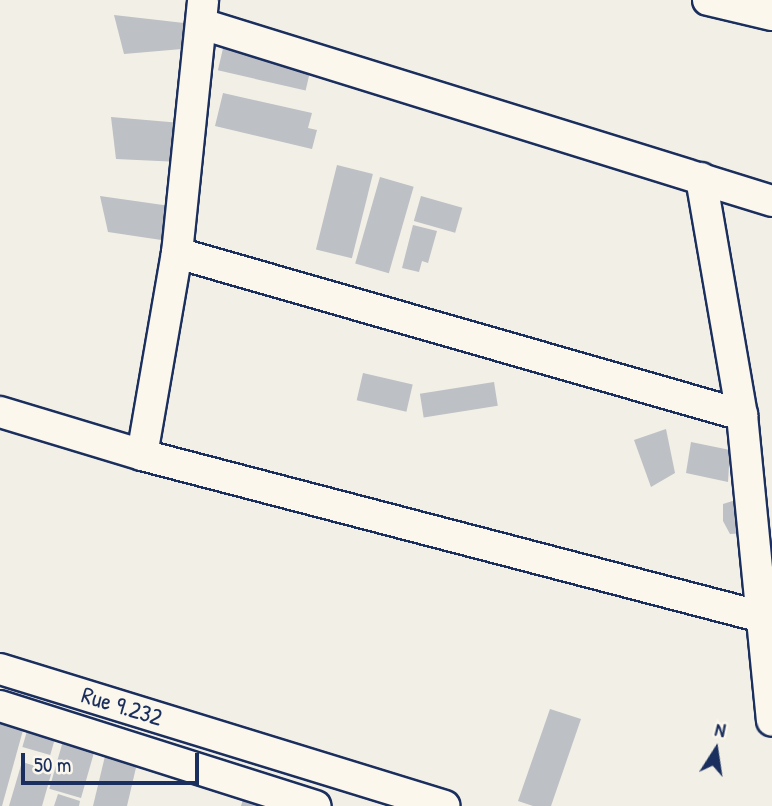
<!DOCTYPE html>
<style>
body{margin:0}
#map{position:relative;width:772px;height:806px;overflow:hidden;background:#f2efe6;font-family:"Patrick Hand",sans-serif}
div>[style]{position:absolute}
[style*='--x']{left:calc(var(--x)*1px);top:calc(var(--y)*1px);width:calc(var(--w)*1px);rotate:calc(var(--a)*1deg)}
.building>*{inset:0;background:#bdc0c4;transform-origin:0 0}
.roads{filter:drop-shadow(2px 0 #1b2f5e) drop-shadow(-2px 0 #1b2f5e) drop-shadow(0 2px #1b2f5e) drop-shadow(0 -2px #1b2f5e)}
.minor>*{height:30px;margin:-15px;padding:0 15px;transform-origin:15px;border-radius:15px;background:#fbf7ec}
span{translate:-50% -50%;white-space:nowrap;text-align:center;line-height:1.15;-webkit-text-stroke:6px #fbf7ec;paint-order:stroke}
.street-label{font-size:24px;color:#1b2f5e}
.north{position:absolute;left:681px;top:715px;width:70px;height:70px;-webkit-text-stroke:5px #fbf7ec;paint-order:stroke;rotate:12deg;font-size:19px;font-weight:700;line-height:28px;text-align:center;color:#1b2f5e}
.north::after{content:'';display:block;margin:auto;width:24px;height:32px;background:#1b2f5e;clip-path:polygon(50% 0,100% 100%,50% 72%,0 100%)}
.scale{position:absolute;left:21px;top:753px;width:178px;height:32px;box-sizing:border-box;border:4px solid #1b2f5e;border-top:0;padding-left:9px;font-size:21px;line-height:24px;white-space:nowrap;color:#1b2f5e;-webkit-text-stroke:5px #fbf7ec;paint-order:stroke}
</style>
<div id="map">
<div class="building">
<i style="clip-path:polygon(114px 15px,184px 23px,182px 49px,124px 54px)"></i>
<i style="left:224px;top:44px;width:90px;height:27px;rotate:13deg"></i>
<i style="clip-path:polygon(223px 93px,312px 113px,308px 128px,317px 130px,312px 149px,215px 126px)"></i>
<i style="clip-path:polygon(111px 117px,181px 123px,180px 162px,116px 159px)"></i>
<i style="left:337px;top:165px;width:37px;height:87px;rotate:14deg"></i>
<i style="left:380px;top:177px;width:35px;height:90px;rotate:16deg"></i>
<i style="clip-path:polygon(100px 196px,170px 206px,168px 241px,108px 232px)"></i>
<i style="left:421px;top:196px;width:43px;height:26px;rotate:16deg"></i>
<i style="clip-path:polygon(413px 225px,437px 231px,428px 263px,422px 261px,419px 272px,402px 268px)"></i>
<i style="left:363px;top:373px;width:51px;height:28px;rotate:13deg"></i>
<i style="left:494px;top:382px;width:24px;height:75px;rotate:81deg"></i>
<i style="clip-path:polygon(666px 429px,675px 473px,651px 487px,634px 440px)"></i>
<i style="clip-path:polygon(691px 442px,730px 450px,728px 482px,686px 473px)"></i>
<i style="clip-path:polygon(739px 499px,745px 533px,730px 534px,723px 521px,723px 504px)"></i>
<i style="clip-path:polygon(550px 709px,581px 719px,551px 806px,533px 806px,518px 801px)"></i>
<i style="clip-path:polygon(0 716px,25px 723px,2px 806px,0 806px)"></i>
<i style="left:29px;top:724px;width:29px;height:24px;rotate:16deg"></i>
<i style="left:65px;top:734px;width:33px;height:57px;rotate:16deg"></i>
<i style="clip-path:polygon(106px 752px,138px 759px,127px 806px,93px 806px)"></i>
<i style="clip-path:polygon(22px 762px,52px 771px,42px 806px,9px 806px)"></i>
<i style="clip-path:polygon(247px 786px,281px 806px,241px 806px)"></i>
<i style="clip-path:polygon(58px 794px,80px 801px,79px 806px,54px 806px)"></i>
</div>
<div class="roads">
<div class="minor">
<i style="--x:708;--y:0;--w:66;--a:13.2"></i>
<i style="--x:202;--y:24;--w:597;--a:17.25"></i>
<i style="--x:701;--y:178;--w:241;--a:80.2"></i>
<i style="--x:742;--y:415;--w:307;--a:84.4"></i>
<i style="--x:177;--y:253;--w:588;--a:16"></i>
<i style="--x:0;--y:412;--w:148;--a:16.8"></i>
<i style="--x:142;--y:455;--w:641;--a:14.64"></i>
<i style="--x:142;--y:455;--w:205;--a:-80.2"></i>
<i style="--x:177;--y:253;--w:254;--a:-84.1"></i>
<i style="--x:0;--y:669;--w:465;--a:17.1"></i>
<i style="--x:0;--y:706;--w:331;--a:17.6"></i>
</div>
</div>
<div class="street-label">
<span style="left:122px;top:706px;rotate:17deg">Rue 9.232</span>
</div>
<div class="north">N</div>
<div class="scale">50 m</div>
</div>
